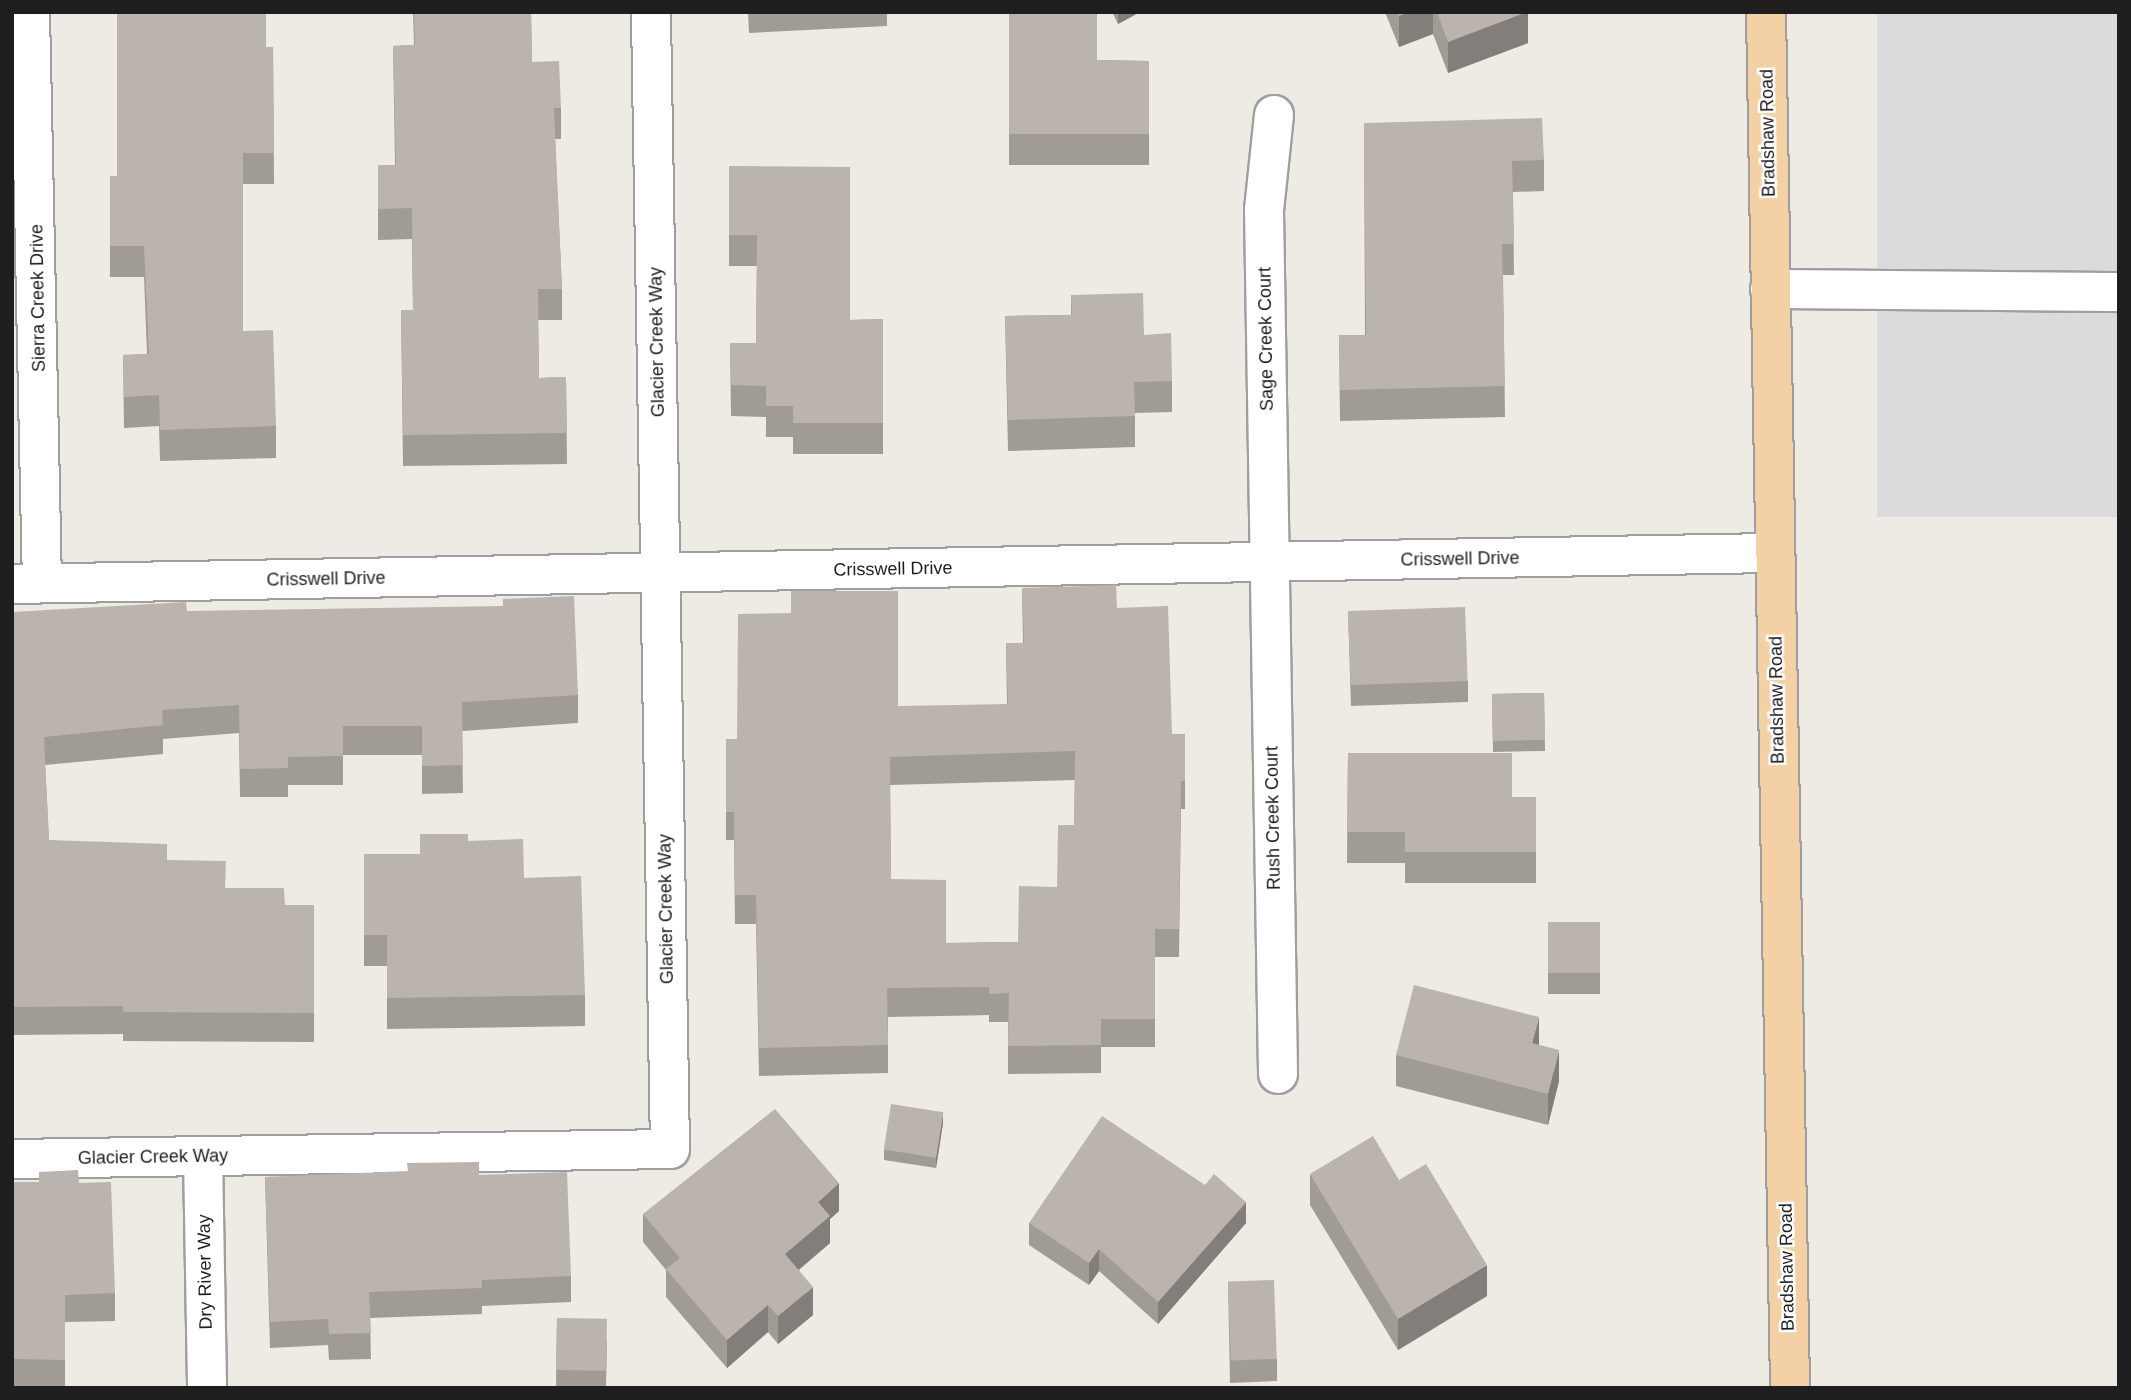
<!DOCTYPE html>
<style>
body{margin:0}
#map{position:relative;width:2131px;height:1400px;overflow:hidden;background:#eeebe4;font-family:Helvetica,sans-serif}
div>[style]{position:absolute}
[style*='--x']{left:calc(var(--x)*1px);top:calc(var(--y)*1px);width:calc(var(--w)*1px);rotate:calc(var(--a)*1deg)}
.residential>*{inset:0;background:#dbdbdb;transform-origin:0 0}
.roads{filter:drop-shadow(2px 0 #9f9f9f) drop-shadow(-2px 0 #9f9f9f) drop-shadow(0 2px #9f9f9f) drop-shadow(0 -2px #9f9f9f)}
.minor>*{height:38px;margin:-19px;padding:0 19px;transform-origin:19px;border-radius:19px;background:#fff}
.major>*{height:38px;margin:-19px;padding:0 19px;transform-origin:19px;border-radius:19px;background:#f3d1a4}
.wall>*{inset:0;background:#a19b96;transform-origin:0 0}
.shaded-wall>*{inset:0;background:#837e7a}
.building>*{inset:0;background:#bbb4ae;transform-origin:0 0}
span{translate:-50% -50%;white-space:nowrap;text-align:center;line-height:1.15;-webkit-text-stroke:5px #fff;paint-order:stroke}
.street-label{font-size:18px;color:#1e1e1e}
.frame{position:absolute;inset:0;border:14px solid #1e1e1e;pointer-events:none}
</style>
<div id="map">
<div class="residential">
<i style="left:1877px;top:12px;width:242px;height:505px"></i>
</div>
<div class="roads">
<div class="minor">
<i style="--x:30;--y:12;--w:571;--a:88.8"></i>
<i style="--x:1274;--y:115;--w:96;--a:96"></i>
<i style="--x:1264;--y:210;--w:864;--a:89.07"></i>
<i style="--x:1770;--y:289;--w:349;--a:0.5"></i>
<i style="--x:12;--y:584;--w:1762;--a:-1.01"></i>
<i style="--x:203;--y:1156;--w:232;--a:89"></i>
<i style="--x:12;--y:1159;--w:658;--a:-0.87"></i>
<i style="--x:670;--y:1149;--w:1137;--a:-90.96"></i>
</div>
<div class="major">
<i style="--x:1766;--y:12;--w:1376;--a:89"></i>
</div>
</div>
<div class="wall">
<i style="clip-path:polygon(413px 12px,531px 12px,532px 62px,561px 108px,561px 139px,555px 139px,562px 289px,562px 320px,538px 320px,539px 378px,566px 377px,567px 464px,403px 466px,401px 310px,413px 310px,412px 239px,378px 240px,378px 165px,395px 165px,393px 46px,414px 45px)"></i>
<i style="clip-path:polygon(748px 12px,887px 12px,887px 26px,749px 33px)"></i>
<i style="clip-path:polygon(1112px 12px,1140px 12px,1118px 24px)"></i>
<i style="clip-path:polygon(1385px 12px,1528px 12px,1528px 43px,1448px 73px,1433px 34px,1399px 47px)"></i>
<i style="clip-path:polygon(1009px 14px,1097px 60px,1149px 61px,1149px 165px,1009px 165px)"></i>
<i style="clip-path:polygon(266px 47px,273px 47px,274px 184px,243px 184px,243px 331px,276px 426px,276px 458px,160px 461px,159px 426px,124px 428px,123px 355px,147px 354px,144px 277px,110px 277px,110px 176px,117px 176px)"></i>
<i style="clip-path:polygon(1364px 123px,1544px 160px,1544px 191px,1513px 192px,1514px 275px,1503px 275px,1505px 417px,1340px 421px,1339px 335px,1365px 335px)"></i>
<i style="clip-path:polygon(729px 166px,850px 320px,883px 319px,883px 454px,793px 454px,793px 437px,766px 437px,766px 417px,731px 416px,730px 343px,756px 343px,757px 266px,729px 266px)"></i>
<i style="clip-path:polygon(1071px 295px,1144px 335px,1172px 381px,1172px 412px,1135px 413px,1135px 447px,1008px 451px,1005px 316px,1071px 315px)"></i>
<i style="clip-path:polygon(evenodd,1022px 588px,1117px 608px,1172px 734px,1185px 734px,1185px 809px,1181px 809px,1179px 957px,1155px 957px,1155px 1047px,1101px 1047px,1101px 1073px,1008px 1074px,1008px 1022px,989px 1022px,989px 1015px,888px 1017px,888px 1073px,759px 1076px,756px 924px,735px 924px,734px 840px,726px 840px,726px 739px,737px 739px,1007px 704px,1006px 643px,1023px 643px,1022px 588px,1075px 780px,1074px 825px,1057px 887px,1018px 942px,946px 943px,891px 879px,890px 785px,1075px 780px)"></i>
<i style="clip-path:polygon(187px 611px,578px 695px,578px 723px,462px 731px,463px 793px,422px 794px,422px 755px,343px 755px,343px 785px,288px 785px,288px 797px,240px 797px,239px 733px,163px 739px,163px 754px,45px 765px,49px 840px,167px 860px,226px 888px,285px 905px,314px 905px,314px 1042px,123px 1041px,123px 1034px,12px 1035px,12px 612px)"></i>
<i style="clip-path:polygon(1348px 612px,1468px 681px,1468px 702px,1351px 706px)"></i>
<i style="left:1544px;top:693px;width:58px;height:52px;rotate:89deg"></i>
<i style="clip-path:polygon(1348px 753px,1512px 797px,1536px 797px,1536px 883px,1405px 883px,1405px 863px,1347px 863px)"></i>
<i style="clip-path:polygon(468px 841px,524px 878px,585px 995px,585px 1026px,387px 1029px,387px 966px,364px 966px,364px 854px,420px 854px)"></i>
<i style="left:1600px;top:922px;width:72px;height:52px;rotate:90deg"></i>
<i style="clip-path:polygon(1539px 1045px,1559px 1081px,1548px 1125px,1396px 1086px,1396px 1055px)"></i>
<i style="clip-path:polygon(943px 1123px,936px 1168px,884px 1160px,884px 1149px)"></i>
<i style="clip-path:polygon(1310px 1174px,1487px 1296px,1398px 1350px,1310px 1205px)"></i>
<i style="clip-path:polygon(479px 1175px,571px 1276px,571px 1302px,482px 1306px,482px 1314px,370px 1318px,371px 1359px,329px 1360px,328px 1345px,270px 1348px,265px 1177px)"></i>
<i style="clip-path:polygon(12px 1182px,79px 1183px,115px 1293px,115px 1321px,65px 1322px,65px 1388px,14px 1387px,14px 1370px,12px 1370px)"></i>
<i style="clip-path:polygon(839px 1211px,830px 1219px,830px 1243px,799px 1270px,813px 1315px,778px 1344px,768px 1332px,727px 1368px,666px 1297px,666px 1270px,643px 1242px,643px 1214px)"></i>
<i style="clip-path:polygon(1029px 1223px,1246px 1223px,1158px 1324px,1099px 1271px,1089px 1285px,1029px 1245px)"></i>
<i style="clip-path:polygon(1228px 1281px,1277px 1359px,1277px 1381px,1230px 1383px)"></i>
<i style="clip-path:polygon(557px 1318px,607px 1341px,606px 1388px,556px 1388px)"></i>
</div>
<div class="shaded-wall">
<i style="clip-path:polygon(1118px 12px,1140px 12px,1118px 24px)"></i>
<i style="clip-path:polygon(1409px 12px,1433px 12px,1433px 34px,1399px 47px,1399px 16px)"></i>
<i style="clip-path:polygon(1518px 12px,1528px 12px,1528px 43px,1448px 73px,1448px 42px)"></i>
<i style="clip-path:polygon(1539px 1017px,1539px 1048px,1532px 1043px)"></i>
<i style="clip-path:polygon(1559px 1050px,1559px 1081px,1548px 1125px,1548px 1094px)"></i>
<i style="clip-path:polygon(943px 1112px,943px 1123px,936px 1168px,936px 1157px)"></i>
<i style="clip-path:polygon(839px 1183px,839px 1211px,830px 1219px,830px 1243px,785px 1281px,785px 1254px,818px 1202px)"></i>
<i style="clip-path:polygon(1246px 1202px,1246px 1223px,1158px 1324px,1158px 1302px)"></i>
<i style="clip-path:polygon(1099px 1249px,1099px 1271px,1089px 1285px,1089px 1263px)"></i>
<i style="clip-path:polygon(1487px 1265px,1487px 1296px,1398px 1350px,1398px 1319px)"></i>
<i style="clip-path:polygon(813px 1287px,813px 1315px,778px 1344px,778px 1316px)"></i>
<i style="clip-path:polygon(768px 1305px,768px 1332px,727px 1368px,727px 1340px)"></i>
</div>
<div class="building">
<i style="clip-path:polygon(117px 12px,266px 12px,266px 47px,273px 47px,274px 153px,243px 153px,243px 331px,273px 330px,276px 426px,160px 430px,159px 395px,124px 397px,123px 355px,149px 354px,144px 246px,110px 246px,110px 176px,117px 176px)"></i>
<i style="clip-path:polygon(414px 12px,531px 12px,532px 62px,559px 61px,561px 108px,554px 108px,562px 289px,538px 289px,539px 378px,566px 377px,567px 433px,403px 435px,401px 310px,413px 310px,412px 208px,378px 209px,378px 165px,396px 165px,393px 46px,415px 45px)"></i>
<i style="clip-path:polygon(1398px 12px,1409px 12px,1399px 16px)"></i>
<i style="clip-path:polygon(1437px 12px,1527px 12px,1448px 42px)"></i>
<i style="clip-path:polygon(1009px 14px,1097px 14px,1097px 60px,1149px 61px,1149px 134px,1009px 134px)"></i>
<i style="clip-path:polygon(1542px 118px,1544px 160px,1512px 161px,1514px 244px,1502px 244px,1505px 386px,1340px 390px,1339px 335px,1366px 335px,1364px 123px)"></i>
<i style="clip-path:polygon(729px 166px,850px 167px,850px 320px,883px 319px,883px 423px,793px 423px,793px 406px,766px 406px,766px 386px,731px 385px,730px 343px,756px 343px,757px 235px,729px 235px)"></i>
<i style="clip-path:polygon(1143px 293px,1144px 335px,1171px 333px,1172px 381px,1134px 382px,1135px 416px,1008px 420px,1005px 316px,1072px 315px,1071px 295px)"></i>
<i style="clip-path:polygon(evenodd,1116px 585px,1117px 608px,1168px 606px,1172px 734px,1185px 734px,1185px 781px,1181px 781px,1179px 929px,1155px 929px,1155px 1019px,1101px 1019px,1101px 1045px,1008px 1046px,1009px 993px,989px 994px,989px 987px,887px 988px,888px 1045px,759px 1048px,756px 895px,735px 895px,734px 812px,726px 812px,726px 739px,737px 739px,738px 614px,791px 613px,791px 591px,898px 591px,898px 706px,1008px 704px,1006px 643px,1024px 643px,1022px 588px,1116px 585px,1075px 751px,1074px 825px,1058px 825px,1057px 887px,1019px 886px,1018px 942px,946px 943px,946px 880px,891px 879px,890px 757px,1075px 751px)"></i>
<i style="clip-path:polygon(574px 596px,578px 695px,462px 702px,463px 765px,422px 766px,422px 726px,343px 726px,343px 756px,288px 757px,288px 768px,240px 769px,239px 705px,162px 710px,163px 725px,44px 737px,49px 840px,167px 844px,167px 860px,226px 861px,225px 888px,284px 888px,285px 905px,314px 905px,314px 1013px,123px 1012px,123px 1006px,12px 1007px,12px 612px,186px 602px,187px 611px,503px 606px,503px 599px)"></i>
<i style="left:1465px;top:607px;width:74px;height:117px;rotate:88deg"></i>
<i style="left:1544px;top:693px;width:47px;height:52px;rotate:89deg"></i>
<i style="clip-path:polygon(1348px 753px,1512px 753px,1512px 797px,1536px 797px,1536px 852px,1405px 852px,1405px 832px,1347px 832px)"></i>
<i style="clip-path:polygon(420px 834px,468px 834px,468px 841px,523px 839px,524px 878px,581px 876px,585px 995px,387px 998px,387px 935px,364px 935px,364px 854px,420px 854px)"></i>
<i style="left:1600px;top:922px;width:51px;height:52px;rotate:90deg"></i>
<i style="clip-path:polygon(1414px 985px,1539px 1017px,1532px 1043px,1559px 1050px,1548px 1094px,1396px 1055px)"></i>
<i style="left:891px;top:1104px;width:53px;height:46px;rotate:9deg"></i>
<i style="clip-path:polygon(775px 1109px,839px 1183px,818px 1202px,830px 1216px,785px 1254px,813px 1287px,778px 1316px,768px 1305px,727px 1340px,666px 1269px,680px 1258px,643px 1214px)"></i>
<i style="clip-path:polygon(1102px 1116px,1205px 1185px,1214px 1174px,1246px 1202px,1158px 1302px,1099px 1249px,1089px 1263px,1029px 1223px)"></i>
<i style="clip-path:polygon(1373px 1136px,1399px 1180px,1426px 1164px,1487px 1265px,1398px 1319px,1310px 1174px)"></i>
<i style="clip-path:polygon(479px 1162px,479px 1175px,567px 1172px,571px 1276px,482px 1280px,482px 1288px,369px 1292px,371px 1333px,329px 1334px,328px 1319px,270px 1322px,265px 1177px,408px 1171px,407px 1163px)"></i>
<i style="clip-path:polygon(78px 1170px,79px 1183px,111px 1182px,115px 1293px,65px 1295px,65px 1360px,14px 1359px,14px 1342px,12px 1342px,12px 1182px,39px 1182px,39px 1172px)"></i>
<i style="left:1274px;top:1280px;width:79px;height:46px;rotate:88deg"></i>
<i style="left:557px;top:1318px;width:50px;height:52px;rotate:1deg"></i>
</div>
<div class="street-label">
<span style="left:1768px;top:133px;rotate:-91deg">Bradshaw Road</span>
<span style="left:38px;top:298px;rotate:-91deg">Sierra Creek Drive</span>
<span style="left:1266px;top:339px;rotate:-91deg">Sage Creek Court</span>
<span style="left:657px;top:342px;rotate:-91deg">Glacier Creek Way</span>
<span style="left:1460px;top:559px;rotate:-1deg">Crisswell Drive</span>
<span style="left:893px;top:569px;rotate:-1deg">Crisswell Drive</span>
<span style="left:326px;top:579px;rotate:-1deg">Crisswell Drive</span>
<span style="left:1777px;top:700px;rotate:-91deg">Bradshaw Road</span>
<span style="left:1273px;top:818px;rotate:-91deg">Rush Creek Court</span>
<span style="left:666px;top:909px;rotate:-91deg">Glacier Creek Way</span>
<span style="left:153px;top:1157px;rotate:-1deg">Glacier Creek Way</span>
<span style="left:1787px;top:1267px;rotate:-91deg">Bradshaw Road</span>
<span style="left:205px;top:1272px;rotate:-91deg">Dry River Way</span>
</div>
<div class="frame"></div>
</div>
